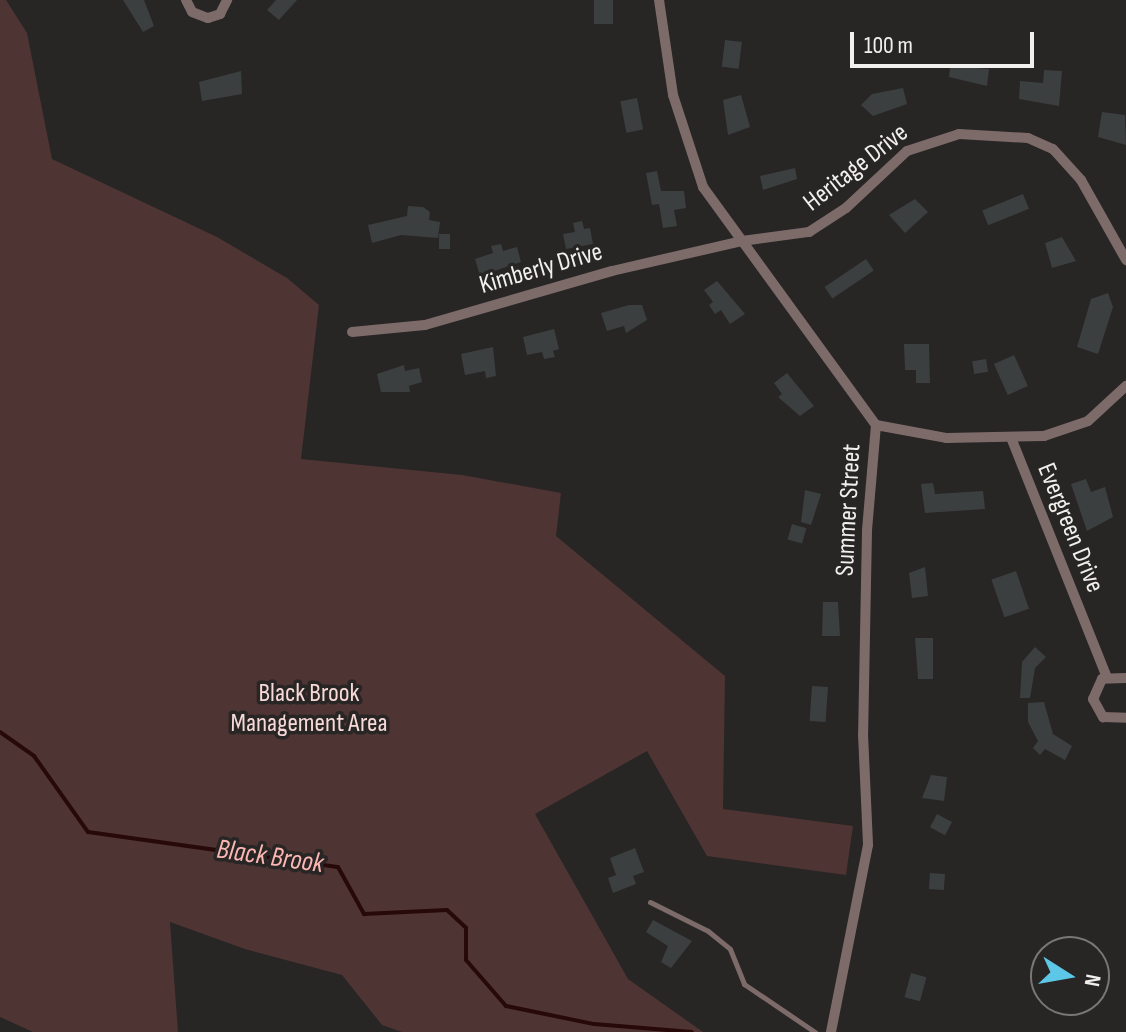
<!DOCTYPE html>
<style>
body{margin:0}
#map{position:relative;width:1126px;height:1032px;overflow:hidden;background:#282525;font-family:"Sofia Sans Condensed",sans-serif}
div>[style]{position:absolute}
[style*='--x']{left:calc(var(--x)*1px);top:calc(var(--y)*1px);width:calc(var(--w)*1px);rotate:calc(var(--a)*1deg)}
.green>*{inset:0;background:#4e3433}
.stream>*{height:4px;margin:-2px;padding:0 2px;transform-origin:2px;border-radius:2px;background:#270909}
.building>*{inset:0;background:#3b3f40;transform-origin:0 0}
.lane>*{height:5px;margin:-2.5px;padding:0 2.5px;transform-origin:2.5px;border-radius:2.5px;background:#7d6b6a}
.street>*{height:10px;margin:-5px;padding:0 5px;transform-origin:5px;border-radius:5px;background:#7d6b6a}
span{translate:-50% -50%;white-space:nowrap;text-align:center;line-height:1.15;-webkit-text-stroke:7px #282525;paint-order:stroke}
.street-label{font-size:26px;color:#f2f0ef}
.park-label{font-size:26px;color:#f7dad8}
.water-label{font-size:28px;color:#fcb7b3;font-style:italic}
.north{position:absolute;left:1030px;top:936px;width:80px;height:80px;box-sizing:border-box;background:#282525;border:2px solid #797676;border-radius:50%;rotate:101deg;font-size:22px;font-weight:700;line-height:32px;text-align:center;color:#f2f0ef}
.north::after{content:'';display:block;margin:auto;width:28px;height:36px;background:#5cc7e7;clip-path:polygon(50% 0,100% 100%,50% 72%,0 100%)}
.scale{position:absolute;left:850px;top:32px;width:184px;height:36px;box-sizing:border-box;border:4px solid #f2f0ef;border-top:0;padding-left:10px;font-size:24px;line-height:28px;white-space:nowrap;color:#f2f0ef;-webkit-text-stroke:6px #282525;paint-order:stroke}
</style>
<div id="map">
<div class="green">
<i style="clip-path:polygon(0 0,6px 0,27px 33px,52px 159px,217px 237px,287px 278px,319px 305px,301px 459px,462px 475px,561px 493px,556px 536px,725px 676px,723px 809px,853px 826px,846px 875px,707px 856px,647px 751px,535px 814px,628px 979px,703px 1032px,402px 1032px,382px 1025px,342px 975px,245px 949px,170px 922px,178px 1032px,33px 1032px,0 1017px)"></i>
</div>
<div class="stream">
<i style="--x:0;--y:732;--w:42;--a:35.2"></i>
<i style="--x:34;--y:756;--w:93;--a:54.6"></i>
<i style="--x:88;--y:832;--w:252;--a:8"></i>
<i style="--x:338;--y:867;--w:54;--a:61"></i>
<i style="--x:364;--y:914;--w:83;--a:-2.8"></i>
<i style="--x:447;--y:910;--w:26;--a:43"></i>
<i style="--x:466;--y:928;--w:32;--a:90"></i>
<i style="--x:466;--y:960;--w:61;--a:49"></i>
<i style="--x:506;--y:1006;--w:90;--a:11.6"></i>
<i style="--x:594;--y:1024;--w:98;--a:4.7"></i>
</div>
<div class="building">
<i style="clip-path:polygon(123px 0,144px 0,154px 26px,143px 32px)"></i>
<i style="clip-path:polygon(276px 0,297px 0,279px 20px,267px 10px)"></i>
<i style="left:594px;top:0;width:19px;height:24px"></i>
<i style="left:725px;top:40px;width:17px;height:27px;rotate:7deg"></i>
<i style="clip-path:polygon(950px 66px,989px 69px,987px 86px,949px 77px)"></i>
<i style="clip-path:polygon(1044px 70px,1062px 71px,1059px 106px,1019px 99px,1020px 81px,1043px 83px)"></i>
<i style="clip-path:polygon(241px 71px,242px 94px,202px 101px,199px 82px)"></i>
<i style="clip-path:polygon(903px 88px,907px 104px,873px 116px,861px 105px,872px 94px)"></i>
<i style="clip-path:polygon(741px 95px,750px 127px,728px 135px,723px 100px)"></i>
<i style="left:637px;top:98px;width:32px;height:17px;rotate:79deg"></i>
<i style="clip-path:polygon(1102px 112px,1125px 115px,1126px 145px,1098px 137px)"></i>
<i style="clip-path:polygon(795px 168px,797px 179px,763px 190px,760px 176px)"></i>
<i style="clip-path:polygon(657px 171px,661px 191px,684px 191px,686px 208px,674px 210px,677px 226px,663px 228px,659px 204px,652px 205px,646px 173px)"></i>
<i style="left:1023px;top:194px;width:16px;height:44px;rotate:68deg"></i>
<i style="clip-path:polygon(915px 199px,928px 212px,905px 233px,889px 215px)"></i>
<i style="clip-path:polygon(408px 206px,423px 207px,430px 212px,429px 220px,440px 222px,438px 238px,401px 235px,372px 243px,368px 225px,407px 216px)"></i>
<i style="clip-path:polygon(582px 221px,584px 229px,590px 228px,593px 244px,566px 249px,563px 234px,575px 232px,573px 223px)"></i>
<i style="left:439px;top:234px;width:11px;height:15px"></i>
<i style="clip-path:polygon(1062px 237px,1076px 261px,1052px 268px,1045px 243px)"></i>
<i style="clip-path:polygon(501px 244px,503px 251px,517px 247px,521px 262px,480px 276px,475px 259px,493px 253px,491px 246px)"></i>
<i style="left:866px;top:259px;width:14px;height:50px;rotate:56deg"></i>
<i style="clip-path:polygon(717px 281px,745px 314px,730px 324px,721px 310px,715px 314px,709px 305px,713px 302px,704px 290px)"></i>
<i style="clip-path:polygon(1108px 293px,1113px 307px,1098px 354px,1077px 347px,1091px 299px)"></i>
<i style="clip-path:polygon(629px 305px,642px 305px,647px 320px,626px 333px,624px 326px,607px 331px,601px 313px)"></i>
<i style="clip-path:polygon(554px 329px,559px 349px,553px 351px,555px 357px,544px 359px,542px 352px,527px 355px,523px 337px)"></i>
<i style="clip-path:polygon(904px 344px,929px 344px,930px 383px,916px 383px,916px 370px,905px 370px)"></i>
<i style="clip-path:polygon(493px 347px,496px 376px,486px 378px,485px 371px,465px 375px,461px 354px)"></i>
<i style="left:1014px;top:355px;width:34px;height:22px;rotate:66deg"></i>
<i style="left:986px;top:359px;width:13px;height:14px;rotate:81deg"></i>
<i style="clip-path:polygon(404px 365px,405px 371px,419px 368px,422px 382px,409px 386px,410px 392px,381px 392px,377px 374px)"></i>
<i style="clip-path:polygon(787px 373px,814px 406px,800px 416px,778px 397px,782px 394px,774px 383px)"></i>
<i style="clip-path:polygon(1086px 479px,1091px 492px,1105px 487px,1113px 517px,1087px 531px,1071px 484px)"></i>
<i style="clip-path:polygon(933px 483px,935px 494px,983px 491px,985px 509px,925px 513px,921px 484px)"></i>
<i style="clip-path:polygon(805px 490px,821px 494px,811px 525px,801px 522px)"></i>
<i style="left:792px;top:524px;width:15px;height:16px;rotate:16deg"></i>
<i style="clip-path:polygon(925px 567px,928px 596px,912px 598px,909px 573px)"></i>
<i style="left:1016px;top:571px;width:40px;height:26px;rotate:71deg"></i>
<i style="clip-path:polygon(823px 602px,838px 602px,840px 636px,822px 636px)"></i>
<i style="clip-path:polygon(915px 638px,933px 638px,933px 679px,918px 679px)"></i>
<i style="clip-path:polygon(1035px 647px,1046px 657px,1035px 668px,1030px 698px,1020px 698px,1022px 662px)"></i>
<i style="left:812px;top:686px;width:16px;height:35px;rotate:4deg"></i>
<i style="clip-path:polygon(1044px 702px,1053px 734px,1072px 746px,1065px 760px,1045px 749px,1040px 755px,1033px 748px,1038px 741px,1028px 722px,1028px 703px)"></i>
<i style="clip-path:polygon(931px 775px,947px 777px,944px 801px,922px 798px)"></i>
<i style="left:937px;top:814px;width:17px;height:15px;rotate:28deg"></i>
<i style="clip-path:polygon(635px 848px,644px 872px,633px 876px,636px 884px,613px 893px,608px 878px,616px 875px,610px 858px)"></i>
<i style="left:930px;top:873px;width:15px;height:16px;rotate:4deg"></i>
<i style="clip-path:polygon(653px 920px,692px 941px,671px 968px,661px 962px,668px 946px,646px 932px)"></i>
<i style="left:911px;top:973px;width:16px;height:25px;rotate:15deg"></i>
</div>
<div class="lane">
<i style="--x:650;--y:902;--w:65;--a:26.6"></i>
<i style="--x:708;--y:931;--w:28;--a:39"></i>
<i style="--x:730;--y:949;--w:38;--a:68"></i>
<i style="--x:744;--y:984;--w:86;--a:34.1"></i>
</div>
<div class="street">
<i style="--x:186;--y:0;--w:13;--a:63"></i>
<i style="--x:192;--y:12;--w:17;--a:21"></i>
<i style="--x:208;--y:18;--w:13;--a:-18"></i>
<i style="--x:220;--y:14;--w:16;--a:-63"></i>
<i style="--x:659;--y:0;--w:96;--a:81.6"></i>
<i style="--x:673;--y:95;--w:97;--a:71.9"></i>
<i style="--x:703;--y:187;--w:294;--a:54"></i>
<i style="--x:876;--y:425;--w:106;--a:94.9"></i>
<i style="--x:867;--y:531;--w:203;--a:91.1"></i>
<i style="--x:863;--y:734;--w:111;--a:87.4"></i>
<i style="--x:868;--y:845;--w:191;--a:101.2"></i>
<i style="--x:352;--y:332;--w:73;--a:-5.5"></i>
<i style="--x:425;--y:325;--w:195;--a:-16.1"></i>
<i style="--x:612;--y:271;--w:133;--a:-13"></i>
<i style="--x:742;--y:241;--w:68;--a:-7.7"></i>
<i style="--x:809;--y:232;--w:44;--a:-33"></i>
<i style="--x:846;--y:208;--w:83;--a:-43.1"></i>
<i style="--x:907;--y:151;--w:55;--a:-18.1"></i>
<i style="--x:959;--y:134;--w:69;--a:3.3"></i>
<i style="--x:1028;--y:138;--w:27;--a:24"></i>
<i style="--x:1053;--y:149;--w:42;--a:47.9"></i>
<i style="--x:1081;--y:180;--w:92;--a:60.6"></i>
<i style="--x:876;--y:425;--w:71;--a:10.5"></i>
<i style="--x:946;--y:438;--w:98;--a:-1.2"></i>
<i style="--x:1044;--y:436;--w:46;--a:-18.8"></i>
<i style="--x:1088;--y:421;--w:52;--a:-42.6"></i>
<i style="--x:1012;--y:440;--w:255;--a:68.2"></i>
<i style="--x:1126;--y:678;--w:24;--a:178"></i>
<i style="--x:1102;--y:679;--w:22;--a:114"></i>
<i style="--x:1093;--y:699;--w:21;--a:61"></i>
<i style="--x:1103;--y:717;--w:23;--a:2"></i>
</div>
<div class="street-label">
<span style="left:856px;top:168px;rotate:-38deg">Heritage Drive</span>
<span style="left:541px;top:269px;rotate:-16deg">Kimberly Drive</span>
<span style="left:849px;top:510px;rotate:-87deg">Summer Street</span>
<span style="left:1070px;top:528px;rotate:68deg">Evergreen Drive</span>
</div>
<div class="park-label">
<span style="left:309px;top:709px">Black Brook<br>Management Area</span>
</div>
<div class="water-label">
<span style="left:270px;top:857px;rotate:8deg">Black Brook</span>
</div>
<div class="north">N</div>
<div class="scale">100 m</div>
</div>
